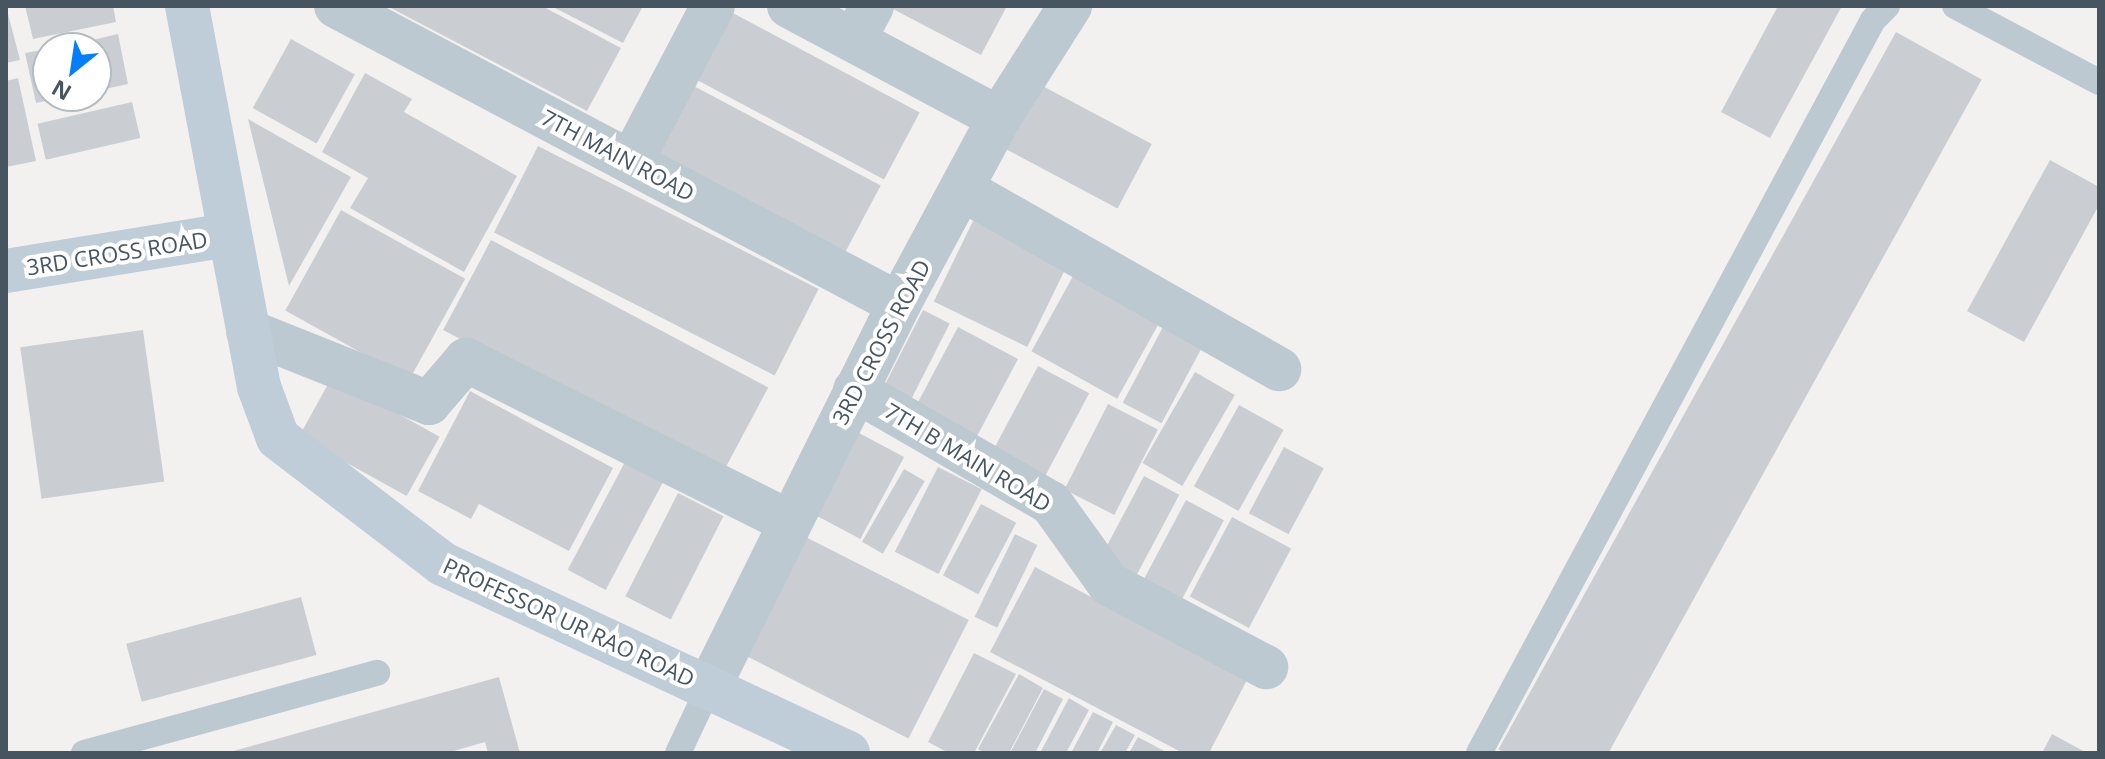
<!DOCTYPE html>
<style>
body{margin:0}
#map{position:relative;width:2105px;height:759px;overflow:hidden;background:#f3f0f0;font-family:"Open Sans",sans-serif}
div>[style]{position:absolute}
[style*='--x']{left:calc(var(--x)*1px);top:calc(var(--y)*1px);width:calc(var(--w)*1px);rotate:calc(var(--a)*1deg)}
.building>*{inset:0;background:#caced3;transform-origin:0 0}
.lane>*{height:26px;margin:-13px;padding:0 13px;transform-origin:13px;border-radius:13px;background:#bdc9d1}
.street>*{height:44px;margin:-22px;padding:0 22px;transform-origin:22px;border-radius:22px;background:#bdc9d1}
.secondary>*{height:44px;margin:-22px;padding:0 22px;transform-origin:22px;border-radius:22px;background:#bfcdd9}
span{translate:-50% -50%;white-space:nowrap;text-align:center;line-height:1.15;-webkit-text-stroke:8px #fff;paint-order:stroke}
.street-label{font-size:22px;color:#465560}
.frame{position:absolute;inset:0;border:8px solid #465560;pointer-events:none}
.north{position:absolute;left:32px;top:32px;width:80px;height:80px;box-sizing:border-box;background:#fff;border:2px solid #b5bbbf;border-radius:50%;rotate:210deg;font-size:22px;font-weight:700;line-height:32px;text-align:center;color:#465560}
.north::after{content:'';display:block;margin:auto;width:28px;height:36px;background:#047efa;clip-path:polygon(50% 0,100% 100%,50% 72%,0 100%)}
</style>
<div id="map">
<div class="building">
<i style="clip-path:polygon(6px 6px,20px 60px,6px 63px)"></i>
<i style="clip-path:polygon(25px 6px,113px 6px,116px 22px,33px 39px)"></i>
<i style="clip-path:polygon(387px 6px,542px 6px,621px 48px,587px 111px)"></i>
<i style="clip-path:polygon(551px 6px,643px 6px,623px 43px)"></i>
<i style="clip-path:polygon(887px 6px,1007px 6px,981px 55px)"></i>
<i style="clip-path:polygon(1778px 6px,1842px 6px,1770px 138px,1721px 112px)"></i>
<i style="left:729px;top:11px;width:216px;height:76px;rotate:28deg"></i>
<i style="left:1896px;top:32px;width:98px;height:820px;rotate:29deg"></i>
<i style="clip-path:polygon(118px 34px,128px 84px,96px 91px,96px 48px,58px 48px)"></i>
<i style="left:291px;top:39px;width:73px;height:79px;rotate:29deg"></i>
<i style="clip-path:polygon(48px 49px,48px 96px,65px 97px,36px 103px,25px 53px)"></i>
<i style="clip-path:polygon(365px 73px,412px 99px,404px 112px,517px 176px,464px 272px,350px 208px,368px 178px,322px 152px)"></i>
<i style="clip-path:polygon(18px 78px,36px 161px,6px 167px,6px 81px)"></i>
<i style="left:1037px;top:83px;width:130px;height:73px;rotate:28deg"></i>
<i style="left:690px;top:84px;width:216px;height:76px;rotate:28deg"></i>
<i style="left:132px;top:102px;width:37px;height:97px;rotate:77deg"></i>
<i style="clip-path:polygon(248px 119px,351px 177px,289px 286px)"></i>
<i style="left:538px;top:146px;width:315px;height:97px;rotate:27deg"></i>
<i style="clip-path:polygon(2050px 160px,2099px 187px,2099px 205px,2024px 342px,1967px 311px)"></i>
<i style="left:341px;top:210px;width:142px;height:115px;rotate:29deg"></i>
<i style="left:975px;top:217px;width:104px;height:94px;rotate:26deg"></i>
<i style="left:491px;top:240px;width:314px;height:102px;rotate:28deg"></i>
<i style="left:1077px;top:269px;width:98px;height:94px;rotate:29deg"></i>
<i style="left:923px;top:310px;width:30px;height:89px;rotate:27deg"></i>
<i style="left:1164px;top:325px;width:44px;height:88px;rotate:28deg"></i>
<i style="left:958px;top:327px;width:68px;height:100px;rotate:28deg"></i>
<i style="left:143px;top:330px;width:153px;height:124px;rotate:82deg"></i>
<i style="left:1038px;top:366px;width:58px;height:98px;rotate:28deg"></i>
<i style="left:1195px;top:372px;width:46px;height:105px;rotate:30deg"></i>
<i style="left:332px;top:377px;width:123px;height:68px;rotate:29deg"></i>
<i style="clip-path:polygon(470px 391px,613px 468px,569px 551px,479px 504px,471px 519px,418px 491px)"></i>
<i style="left:1108px;top:404px;width:56px;height:96px;rotate:27deg"></i>
<i style="left:1239px;top:405px;width:51px;height:93px;rotate:29deg"></i>
<i style="left:844px;top:425px;width:68px;height:93px;rotate:28deg"></i>
<i style="left:1284px;top:447px;width:45px;height:75px;rotate:28deg"></i>
<i style="left:625px;top:462px;width:43px;height:122px;rotate:28deg"></i>
<i style="left:938px;top:467px;width:49px;height:95px;rotate:27deg"></i>
<i style="left:904px;top:469px;width:24px;height:84px;rotate:30deg"></i>
<i style="left:1144px;top:476px;width:40px;height:96px;rotate:28deg"></i>
<i style="left:678px;top:493px;width:51px;height:116px;rotate:27deg"></i>
<i style="left:1186px;top:500px;width:43px;height:96px;rotate:28deg"></i>
<i style="left:981px;top:504px;width:40px;height:81px;rotate:28deg"></i>
<i style="left:1232px;top:517px;width:67px;height:90px;rotate:28deg"></i>
<i style="left:796px;top:532px;width:194px;height:133px;rotate:27deg"></i>
<i style="left:1015px;top:534px;width:25px;height:92px;rotate:26deg"></i>
<i style="clip-path:polygon(1035px 567px,1247px 680px,1209px 753px,1183px 753px,990px 652px)"></i>
<i style="left:301px;top:597px;width:60px;height:181px;rotate:75deg"></i>
<i style="clip-path:polygon(974px 653px,1016px 674px,974px 753px,949px 753px,928px 742px)"></i>
<i style="clip-path:polygon(1019px 674px,1043px 688px,1009px 753px,985px 753px,978px 749px)"></i>
<i style="clip-path:polygon(499px 677px,520px 753px,488px 753px,485px 742px,447px 753px,226px 753px)"></i>
<i style="clip-path:polygon(1044px 689px,1063px 699px,1035px 753px,1010px 753px)"></i>
<i style="clip-path:polygon(1069px 698px,1089px 710px,1066px 753px,1040px 753px)"></i>
<i style="clip-path:polygon(1093px 712px,1113px 722px,1097px 753px,1071px 753px)"></i>
<i style="clip-path:polygon(1116px 725px,1135px 735px,1125px 753px,1100px 753px)"></i>
<i style="clip-path:polygon(2052px 734px,2087px 753px,2042px 753px)"></i>
<i style="clip-path:polygon(1138px 737px,1168px 753px,1129px 753px)"></i>
</div>
<div class="lane">
<i style="--x:1955;--y:6;--w:163;--a:27.8"></i>
<i style="--x:84;--y:753;--w:304;--a:-15.3"></i>
<i style="--x:678;--y:753;--w:73;--a:-64.8"></i>
<i style="--x:1479;--y:753;--w:832;--a:-61.74"></i>
<i style="--x:1873;--y:20;--w:20;--a:-45"></i>
</div>
<div class="street">
<i style="--x:336;--y:6;--w:637;--a:27.89"></i>
<i style="--x:789;--y:6;--w:238;--a:28.1"></i>
<i style="--x:854;--y:40;--w:38;--a:-62"></i>
<i style="--x:631;--y:162;--w:176;--a:-62.3"></i>
<i style="--x:962;--y:189;--w:365;--a:29.6"></i>
<i style="--x:248;--y:331;--w:195;--a:21.7"></i>
<i style="--x:429;--y:403;--w:57;--a:-49.3"></i>
<i style="--x:466;--y:360;--w:360;--a:26.6"></i>
<i style="--x:855;--y:390;--w:226;--a:30"></i>
<i style="--x:1051;--y:503;--w:100;--a:54.4"></i>
<i style="--x:1109;--y:584;--w:178;--a:27.9"></i>
<i style="--x:709;--y:687;--w:428;--a:-63.6"></i>
<i style="--x:899;--y:304;--w:211;--a:-61.7"></i>
<i style="--x:999;--y:118;--w:133;--a:-57.6"></i>
</div>
<div class="secondary">
<i style="--x:187;--y:6;--w:388;--a:79.3"></i>
<i style="--x:259;--y:387;--w:54;--a:69.6"></i>
<i style="--x:278;--y:438;--w:208;--a:37.4"></i>
<i style="--x:443;--y:564;--w:447;--a:25"></i>
<i style="--x:6;--y:271;--w:225;--a:-9.2"></i>
</div>
<div class="street-label">
<span style="left:618px;top:155px;rotate:28deg">7TH MAIN ROAD</span>
<span style="left:117px;top:253px;rotate:-9deg">3RD CROSS ROAD</span>
<span style="left:881px;top:342px;rotate:-62deg">3RD CROSS ROAD</span>
<span style="left:968px;top:457px;rotate:31deg">7TH B MAIN ROAD</span>
<span style="left:569px;top:622px;rotate:25deg">PROFESSOR UR RAO ROAD</span>
</div>
<div class="frame"></div>
<div class="north">N</div>
</div>
